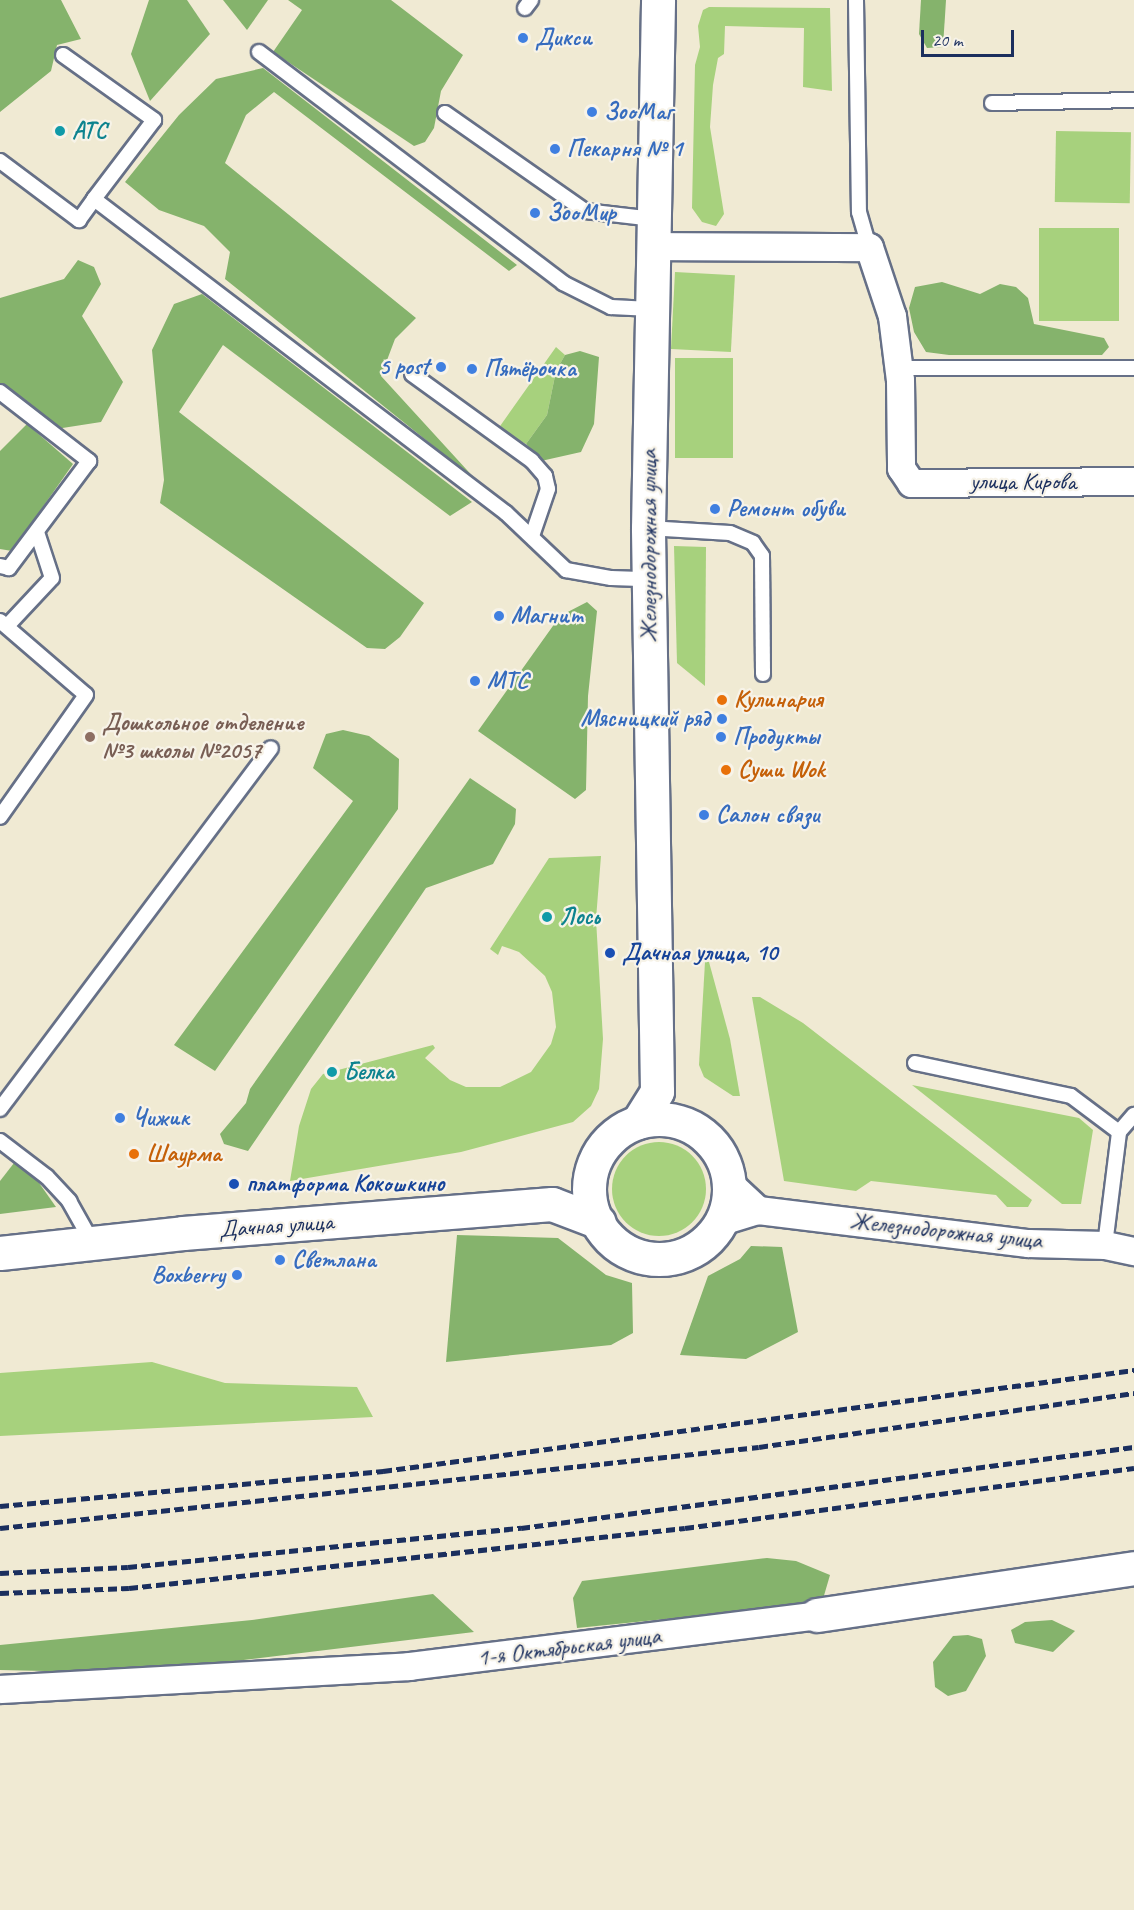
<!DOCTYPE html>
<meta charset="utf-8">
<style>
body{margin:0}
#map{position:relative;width:1134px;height:1910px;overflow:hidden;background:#f0ead3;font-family:Caveat,sans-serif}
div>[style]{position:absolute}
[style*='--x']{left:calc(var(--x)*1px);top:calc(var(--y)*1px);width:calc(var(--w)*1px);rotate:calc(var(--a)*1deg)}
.green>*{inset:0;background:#a7d17d;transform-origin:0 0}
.round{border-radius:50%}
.forest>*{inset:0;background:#85b36c}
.roads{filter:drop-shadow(2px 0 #667087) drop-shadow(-2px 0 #667087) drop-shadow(0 2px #667087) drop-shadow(0 -2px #667087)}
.service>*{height:14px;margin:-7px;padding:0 7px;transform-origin:7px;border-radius:7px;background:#fff}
.minor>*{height:27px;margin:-13.5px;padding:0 13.5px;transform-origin:13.5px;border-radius:13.5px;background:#fff}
.tertiary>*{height:33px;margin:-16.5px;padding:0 16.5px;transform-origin:16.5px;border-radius:16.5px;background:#fff}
.tertiary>.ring{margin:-16.5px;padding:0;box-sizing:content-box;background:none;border:33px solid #fff;border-radius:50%}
.rail>*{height:4.5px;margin-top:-2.25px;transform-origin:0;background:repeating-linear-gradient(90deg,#1b2f5e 0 9px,transparent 0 13.5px)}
.dots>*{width:16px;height:16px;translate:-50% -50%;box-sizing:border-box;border:3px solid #f7f3e8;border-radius:50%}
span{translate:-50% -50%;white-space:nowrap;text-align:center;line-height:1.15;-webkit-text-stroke:4.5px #f7f3e8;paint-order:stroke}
.shop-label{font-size:24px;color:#366cbe;font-weight:700}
.left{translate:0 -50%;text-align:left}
.right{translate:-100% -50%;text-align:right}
.culture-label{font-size:24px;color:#0d838f;font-weight:700}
.street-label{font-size:24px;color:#1b2f5e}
.food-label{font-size:24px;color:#c56008;font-weight:700}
.education-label{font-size:24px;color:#785e54;font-weight:700}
.transit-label{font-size:24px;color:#164399;font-weight:700}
.scale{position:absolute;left:921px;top:30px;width:93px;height:27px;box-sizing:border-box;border:3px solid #1b2f5e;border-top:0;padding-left:8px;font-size:18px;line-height:21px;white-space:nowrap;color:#1b2f5e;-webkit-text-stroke:4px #f7f3e8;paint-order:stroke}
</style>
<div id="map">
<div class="green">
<i style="clip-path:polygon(709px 7px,830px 8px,832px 91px,803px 87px,804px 28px,725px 26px,724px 54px,718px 58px,713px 85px,710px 127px,724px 214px,716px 226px,702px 222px,692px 208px,695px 65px,700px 47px,698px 26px,703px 10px)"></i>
<i style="left:1056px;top:131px;width:75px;height:71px;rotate:1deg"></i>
<i style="left:1039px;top:228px;width:80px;height:93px"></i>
<i style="left:675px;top:272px;width:60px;height:77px;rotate:3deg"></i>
<i style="clip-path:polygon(556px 347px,565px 355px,556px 371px,547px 415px,526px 444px,498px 429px)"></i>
<i style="left:675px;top:358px;width:58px;height:100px"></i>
<i style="clip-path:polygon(674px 546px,706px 547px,705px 686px,677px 663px)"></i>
<i style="clip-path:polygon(601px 856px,596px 919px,603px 1039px,599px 1089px,591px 1106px,573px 1122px,461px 1152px,290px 1181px,299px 1126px,311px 1089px,323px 1074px,433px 1045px,435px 1048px,425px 1058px,450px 1080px,466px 1087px,500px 1087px,531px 1072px,551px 1044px,556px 1027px,552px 992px,545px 976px,519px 952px,502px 946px,498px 955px,490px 949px,549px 858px)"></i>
<i style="clip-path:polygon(705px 962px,709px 962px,730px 1039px,740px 1096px,733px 1096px,704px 1077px,699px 1065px)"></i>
<i style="clip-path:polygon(752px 997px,760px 997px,803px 1023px,1032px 1200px,1028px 1207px,1007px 1207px,996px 1195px,871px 1181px,856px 1191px,784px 1181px)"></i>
<i style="clip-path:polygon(912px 1085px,1079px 1118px,1093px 1130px,1081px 1204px,1062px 1204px)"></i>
<i class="round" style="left:612px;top:1142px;width:94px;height:94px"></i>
<i style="clip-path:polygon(152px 1362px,225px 1383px,357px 1387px,373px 1417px,0 1436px,0 1373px)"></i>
</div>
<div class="forest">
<i style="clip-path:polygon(0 0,61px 0,81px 39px,57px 45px,51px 71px,0 112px)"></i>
<i style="clip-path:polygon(149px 0,187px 0,210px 34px,150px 101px,131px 54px)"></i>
<i style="clip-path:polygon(223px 0,268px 0,247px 30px)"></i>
<i style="clip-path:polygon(288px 0,391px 0,463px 55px,441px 91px,434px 128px,425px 142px,414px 146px,273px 52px,302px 10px)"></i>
<i style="clip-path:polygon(921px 0,946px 0,943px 47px,927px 48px,919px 34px)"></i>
<i style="clip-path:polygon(263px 68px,517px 265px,509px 271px,274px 92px,246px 115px,225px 163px,416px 318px,395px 339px,381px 376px,477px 481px,225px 279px,230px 252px,204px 226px,159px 210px,125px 182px,179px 115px,216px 79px)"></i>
<i style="clip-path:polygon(78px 260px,94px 267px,101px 284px,82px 316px,123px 382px,101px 422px,56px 429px,0 385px,0 298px,64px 279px)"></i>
<i style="clip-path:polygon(942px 282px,980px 294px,1000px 284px,1016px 287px,1028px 298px,1034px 324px,1104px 338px,1109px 347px,1102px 355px,949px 355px,926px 352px,914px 332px,909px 308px,915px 287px)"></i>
<i style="clip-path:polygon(202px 294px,472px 502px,450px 516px,223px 345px,179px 412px,424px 603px,400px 637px,385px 649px,367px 648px,160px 503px,164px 480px,152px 350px,174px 304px)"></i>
<i style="clip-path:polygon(580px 351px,599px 357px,594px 424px,581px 452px,541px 461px,526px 444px,547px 415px,556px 371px,565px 355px)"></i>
<i style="clip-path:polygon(27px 424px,73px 464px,12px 551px,0 549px,0 451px)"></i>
<i style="clip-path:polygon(587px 602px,597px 611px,588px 696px,586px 790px,575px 799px,478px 731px,560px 616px)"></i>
<i style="clip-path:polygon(343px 730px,369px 736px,399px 759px,398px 809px,215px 1071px,174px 1045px,353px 801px,313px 768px,326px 734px)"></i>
<i style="clip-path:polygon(470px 778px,516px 809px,515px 824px,493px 864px,426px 888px,248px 1151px,224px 1144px,220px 1134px,246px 1103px,250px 1089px)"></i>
<i style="clip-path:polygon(14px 1163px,37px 1180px,56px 1207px,0 1214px,0 1181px)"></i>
<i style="clip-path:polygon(457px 1235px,558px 1238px,606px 1275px,632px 1283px,633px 1333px,611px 1345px,446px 1362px)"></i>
<i style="clip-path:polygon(751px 1246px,782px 1247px,798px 1332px,746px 1359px,680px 1355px,708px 1276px,740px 1259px)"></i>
<i style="clip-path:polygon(767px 1558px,796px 1561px,830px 1575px,823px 1599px,785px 1607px,577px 1628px,573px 1598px,582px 1581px)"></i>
<i style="clip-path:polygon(433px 1594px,474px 1632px,136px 1673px,0 1670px,0 1645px,252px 1620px)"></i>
<i style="clip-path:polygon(1052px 1620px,1075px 1631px,1053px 1652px,1015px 1643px,1011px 1630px,1025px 1622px)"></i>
<i style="clip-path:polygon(968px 1635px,982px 1639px,986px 1656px,966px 1691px,948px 1696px,935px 1687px,933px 1662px,953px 1636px)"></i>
</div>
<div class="roads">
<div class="service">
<i style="--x:856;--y:0;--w:212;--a:89.2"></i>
<i style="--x:859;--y:212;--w:36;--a:74"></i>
<i style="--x:525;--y:8;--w:10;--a:-53"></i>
<i style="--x:259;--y:52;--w:382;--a:37.2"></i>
<i style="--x:563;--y:283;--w:54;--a:26.6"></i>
<i style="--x:611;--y:307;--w:40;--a:2.9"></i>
<i style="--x:63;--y:55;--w:112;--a:35.5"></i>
<i style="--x:154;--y:120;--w:99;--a:127.2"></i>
<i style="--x:94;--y:199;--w:518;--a:37.31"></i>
<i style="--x:506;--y:513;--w:83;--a:43.5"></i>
<i style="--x:566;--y:570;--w:46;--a:10.1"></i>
<i style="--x:611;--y:578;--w:37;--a:2"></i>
<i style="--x:992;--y:103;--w:142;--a:-1.2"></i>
<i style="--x:445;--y:113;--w:171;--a:35"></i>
<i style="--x:585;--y:211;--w:69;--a:6.6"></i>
<i style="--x:0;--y:161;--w:99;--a:36.8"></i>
<i style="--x:79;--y:220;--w:26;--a:-54"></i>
<i style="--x:899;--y:368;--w:235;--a:0"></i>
<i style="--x:412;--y:374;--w:148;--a:35.9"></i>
<i style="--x:532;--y:461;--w:20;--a:49"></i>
<i style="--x:545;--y:476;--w:13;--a:77"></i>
<i style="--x:548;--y:489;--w:50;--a:108.8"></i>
<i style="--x:0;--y:392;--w:113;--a:37.8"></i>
<i style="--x:89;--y:461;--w:134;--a:126.8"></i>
<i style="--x:9;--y:568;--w:9;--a:-167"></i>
<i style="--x:648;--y:528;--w:82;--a:3.5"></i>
<i style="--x:730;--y:533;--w:25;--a:23"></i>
<i style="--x:753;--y:543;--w:16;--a:55"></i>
<i style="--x:762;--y:556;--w:118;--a:89.5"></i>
<i style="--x:0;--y:621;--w:113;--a:40.7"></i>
<i style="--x:86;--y:695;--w:149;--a:125.2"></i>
<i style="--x:8;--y:625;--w:64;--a:-46.9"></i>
<i style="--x:52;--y:578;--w:48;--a:-108.1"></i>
<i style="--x:915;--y:1063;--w:159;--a:11.9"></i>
<i style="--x:1071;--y:1096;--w:60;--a:36.9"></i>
<i style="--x:0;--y:1109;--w:451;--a:-53.1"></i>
<i style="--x:0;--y:1141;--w:59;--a:37.5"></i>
<i style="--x:47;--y:1177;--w:33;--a:47"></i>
<i style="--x:69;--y:1201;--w:47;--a:60.7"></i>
<i style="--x:1105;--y:1245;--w:114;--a:-82.9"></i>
<i style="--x:1119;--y:1132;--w:23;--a:-49"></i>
</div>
<div class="minor">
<i style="--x:653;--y:246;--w:216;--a:0.3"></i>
<i style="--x:869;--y:247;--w:73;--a:71.6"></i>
<i style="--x:892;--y:316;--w:64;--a:82.9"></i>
<i style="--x:900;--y:380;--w:88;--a:89.3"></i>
<i style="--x:901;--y:468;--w:18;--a:56"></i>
<i style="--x:911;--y:483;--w:223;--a:-0.5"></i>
<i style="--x:729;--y:1183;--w:40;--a:43"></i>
<i style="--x:721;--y:1221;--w:39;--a:-17"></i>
<i style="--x:758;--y:1210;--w:272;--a:7"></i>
<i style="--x:1028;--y:1243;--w:77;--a:1.5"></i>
<i style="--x:1105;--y:1245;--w:30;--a:12"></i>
<i style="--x:0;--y:1689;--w:410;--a:-3.2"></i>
<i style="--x:409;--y:1666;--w:411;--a:-7.1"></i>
</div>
<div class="tertiary">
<i class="ring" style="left:589px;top:1119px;width:107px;height:107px"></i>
<i style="--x:638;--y:1122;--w:36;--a:-58"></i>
<i style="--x:657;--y:1091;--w:563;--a:-90.92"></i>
<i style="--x:648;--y:528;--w:528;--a:-88.91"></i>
<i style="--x:0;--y:1253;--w:184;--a:-6.2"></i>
<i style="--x:183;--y:1233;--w:370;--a:-4.5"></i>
<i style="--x:552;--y:1204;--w:50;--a:21"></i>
<i style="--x:817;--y:1615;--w:320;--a:-8.4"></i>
</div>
</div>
<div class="rail">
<i style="--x:0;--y:1506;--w:385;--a:-5.2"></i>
<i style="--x:383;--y:1471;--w:758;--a:-7.66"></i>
<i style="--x:0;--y:1528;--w:763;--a:-6.09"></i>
<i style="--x:759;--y:1447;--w:379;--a:-8.2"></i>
<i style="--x:0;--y:1573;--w:128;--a:-2.7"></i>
<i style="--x:128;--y:1567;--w:395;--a:-5.7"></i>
<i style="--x:521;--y:1528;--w:618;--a:-7.53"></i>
<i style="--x:0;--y:1593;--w:129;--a:-2.2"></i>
<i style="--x:129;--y:1588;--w:559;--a:-6.16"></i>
<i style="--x:685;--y:1528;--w:453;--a:-7.6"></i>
</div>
<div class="dots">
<i style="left:523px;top:38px;background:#3f7fe0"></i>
<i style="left:592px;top:112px;background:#3f7fe0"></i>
<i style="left:60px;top:131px;background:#0f9aa8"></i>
<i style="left:555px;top:149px;background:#3f7fe0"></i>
<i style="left:535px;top:213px;background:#3f7fe0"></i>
<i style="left:441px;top:367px;background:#3f7fe0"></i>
<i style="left:472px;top:369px;background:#3f7fe0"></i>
<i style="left:715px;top:509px;background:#3f7fe0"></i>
<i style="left:499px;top:616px;background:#3f7fe0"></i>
<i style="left:475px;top:681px;background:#3f7fe0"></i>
<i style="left:722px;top:700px;background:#e8710a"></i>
<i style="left:722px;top:719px;background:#3f7fe0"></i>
<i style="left:90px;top:737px;background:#8d6e63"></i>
<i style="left:721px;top:737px;background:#3f7fe0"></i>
<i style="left:726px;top:770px;background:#e8710a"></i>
<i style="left:704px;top:815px;background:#3f7fe0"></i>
<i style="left:547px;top:917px;background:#0f9aa8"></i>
<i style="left:610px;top:953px;background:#1a4fb4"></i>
<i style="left:332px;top:1072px;background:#0f9aa8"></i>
<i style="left:120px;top:1118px;background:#3f7fe0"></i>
<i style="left:134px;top:1154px;background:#e8710a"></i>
<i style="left:234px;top:1184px;background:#1a4fb4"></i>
<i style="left:280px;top:1260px;background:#3f7fe0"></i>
<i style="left:237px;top:1275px;background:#3f7fe0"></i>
</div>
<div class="shop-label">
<span class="left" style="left:535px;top:38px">Дикси</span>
<span class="left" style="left:604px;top:112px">ЗооМаг</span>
<span class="left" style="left:567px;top:149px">Пекарня № 1</span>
<span class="left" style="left:547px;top:213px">ЗооМир</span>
<span class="right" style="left:429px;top:367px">5 post</span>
<span class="left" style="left:484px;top:369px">Пятёрочка</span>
<span class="left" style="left:727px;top:509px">Ремонт обуви</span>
<span class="left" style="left:511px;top:616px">Магнит</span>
<span class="left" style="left:487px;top:681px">МТС</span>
<span class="right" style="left:710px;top:719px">Мясницкий ряд</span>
<span class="left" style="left:733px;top:737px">Продукты</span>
<span class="left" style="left:716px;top:815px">Салон связи</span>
<span class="left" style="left:132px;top:1118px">Чижик</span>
<span class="left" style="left:292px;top:1260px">Светлана</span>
<span class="right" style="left:225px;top:1275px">Boxberry</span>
</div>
<div class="culture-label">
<span class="left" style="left:72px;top:131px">АТС</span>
<span class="left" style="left:559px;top:917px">Лось</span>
<span class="left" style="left:344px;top:1072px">Белка</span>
</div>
<div class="street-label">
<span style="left:1023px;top:482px">улица Кирова</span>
<span style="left:649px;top:546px;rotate:-90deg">Железнодорожная улица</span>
<span style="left:276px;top:1226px;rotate:-4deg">Дачная улица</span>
<span style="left:946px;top:1231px;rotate:6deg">Железнодорожная улица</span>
<span style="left:569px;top:1647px;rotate:-7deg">1-я Октябрьская улица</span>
</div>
<div class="food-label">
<span class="left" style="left:734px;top:700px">Кулинария</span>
<span class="left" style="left:738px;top:770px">Суши Wok</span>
<span class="left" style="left:146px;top:1154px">Шаурма</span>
</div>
<div class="education-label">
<span class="left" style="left:102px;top:737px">Дошкольное отделение<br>№3 школы №2057</span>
</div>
<div class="transit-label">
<span class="left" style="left:622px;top:953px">Дачная улица, 10</span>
<span class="left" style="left:246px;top:1184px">платформа Кокошкино</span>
</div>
<div class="scale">20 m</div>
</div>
